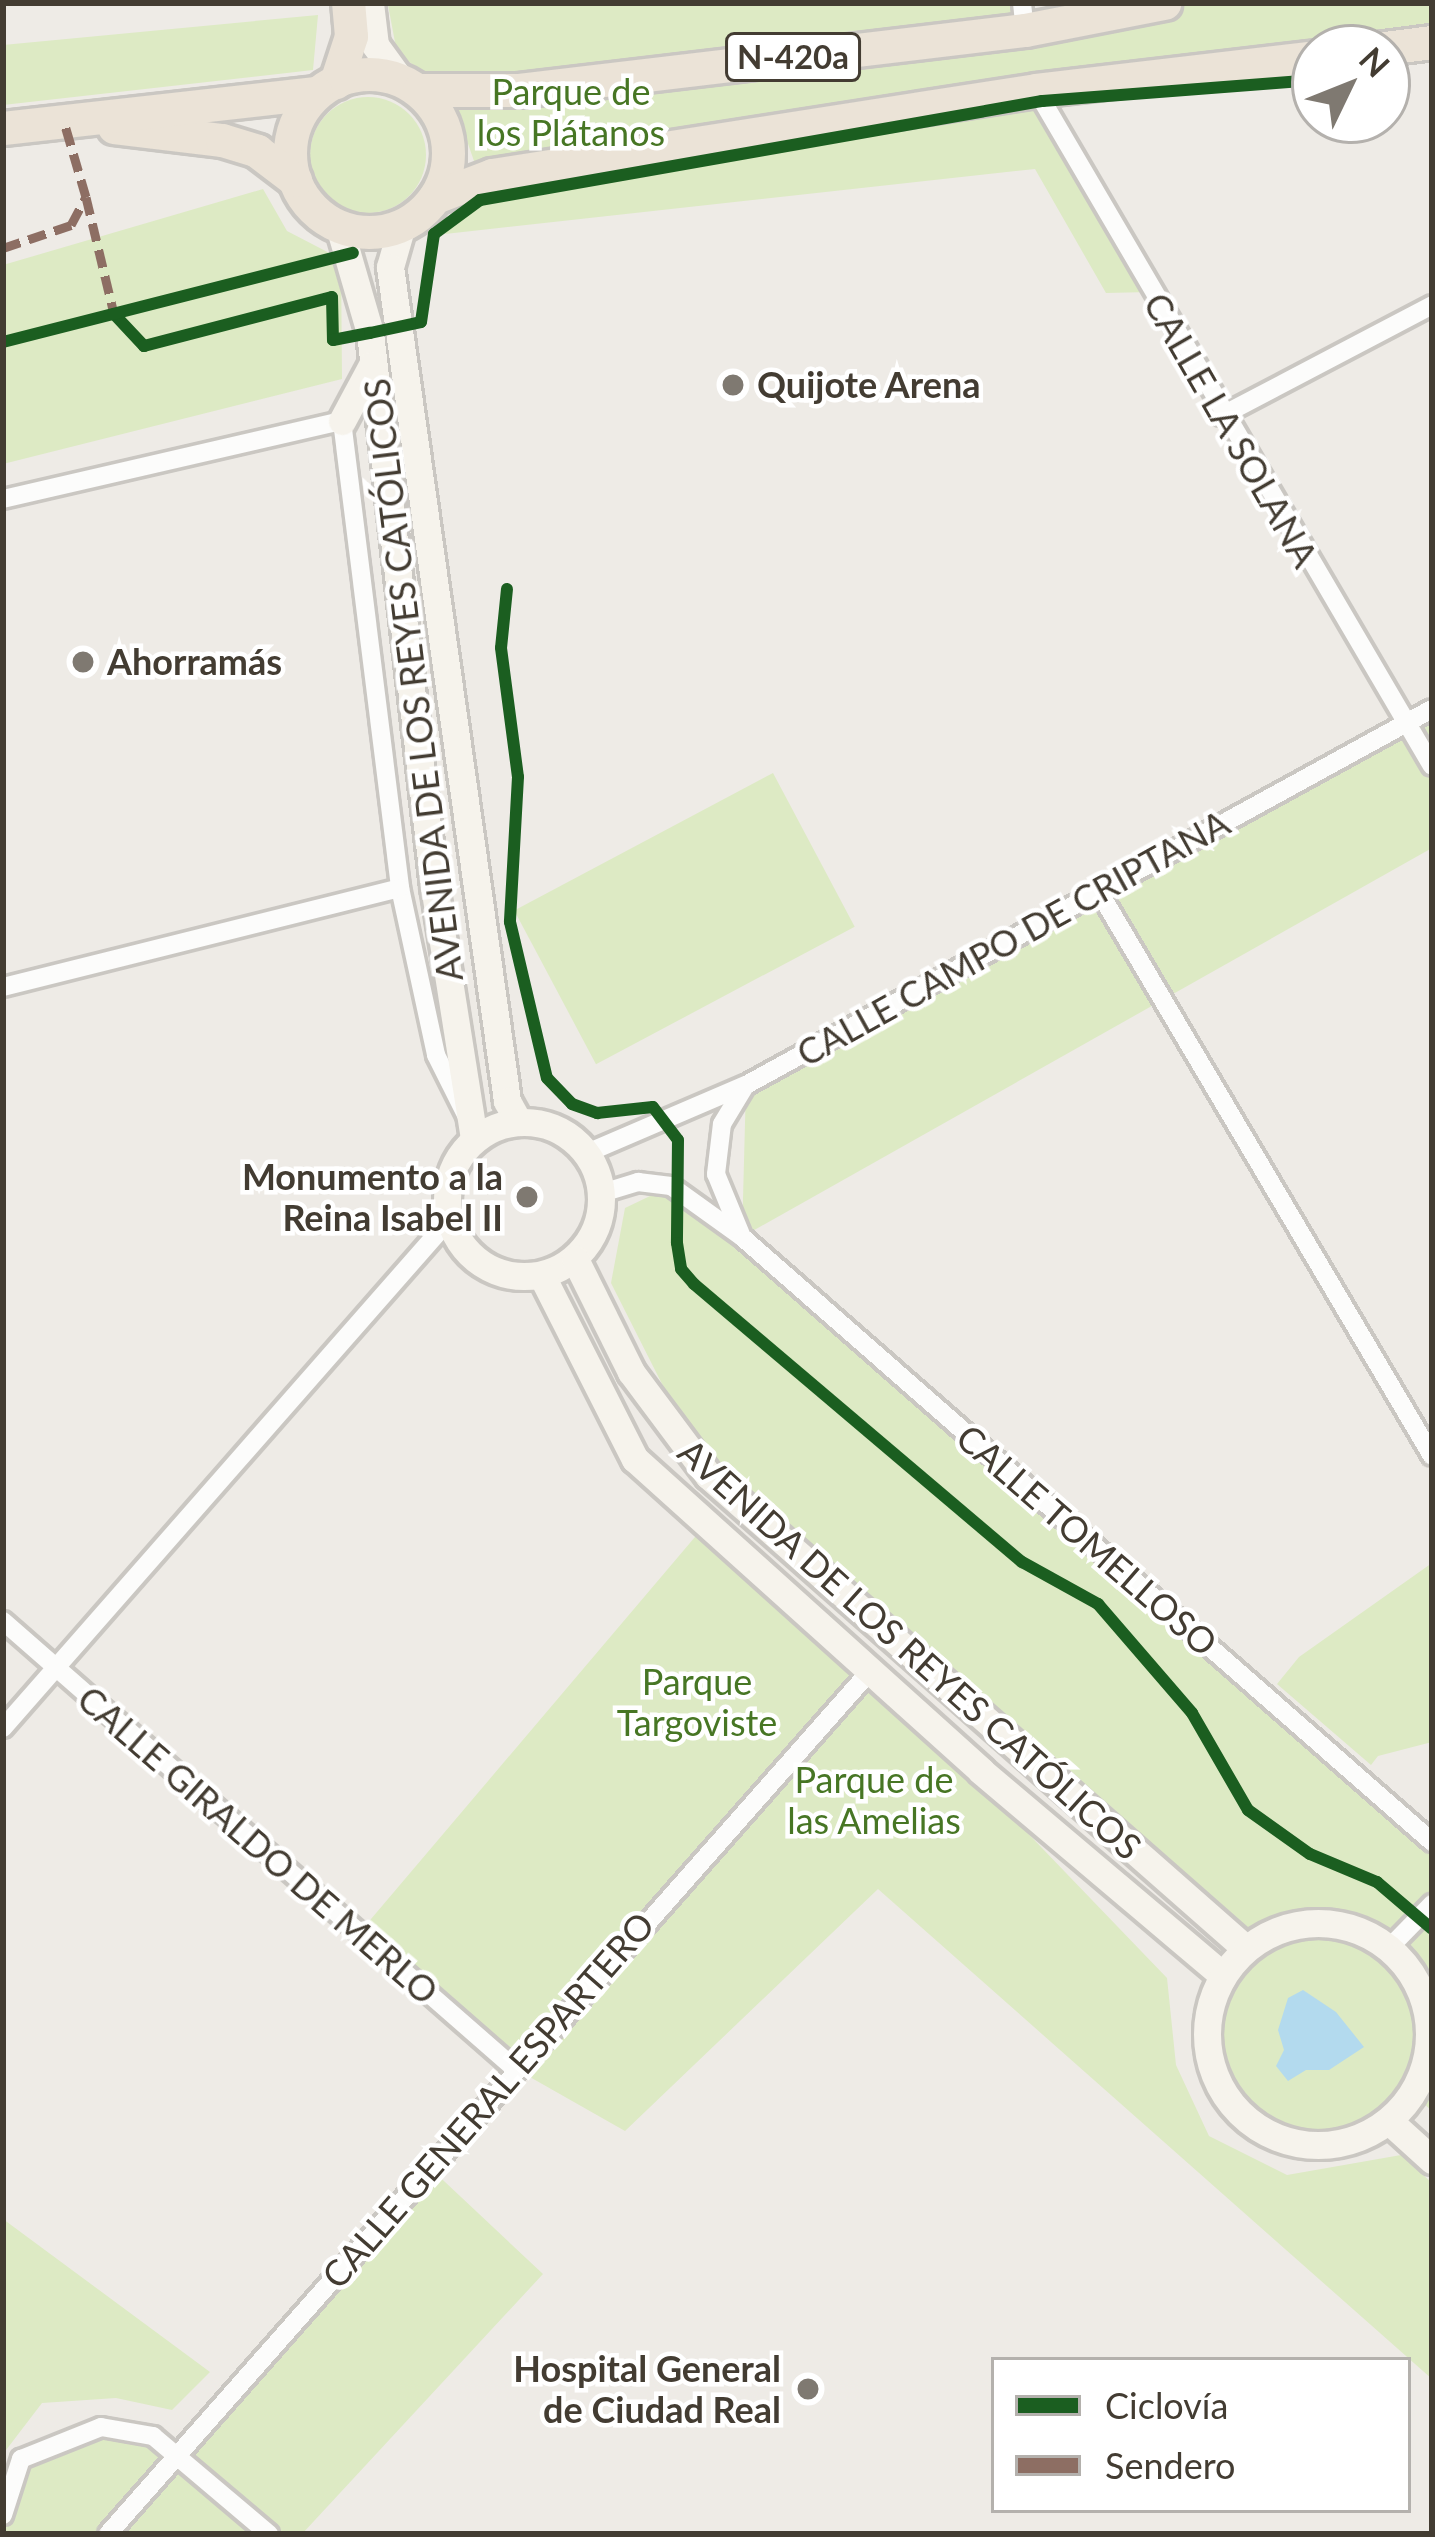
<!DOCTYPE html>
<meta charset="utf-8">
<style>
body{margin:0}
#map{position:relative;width:1435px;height:2537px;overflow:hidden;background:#eeebe6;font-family:Lato,sans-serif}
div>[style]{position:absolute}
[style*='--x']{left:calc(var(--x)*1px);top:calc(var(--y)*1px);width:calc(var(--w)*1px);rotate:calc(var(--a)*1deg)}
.green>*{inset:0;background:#ddeac4;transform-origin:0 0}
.round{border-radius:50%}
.water>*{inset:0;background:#b3daee}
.roads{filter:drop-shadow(3px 0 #cac7c2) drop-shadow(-3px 0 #cac7c2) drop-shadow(0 3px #cac7c2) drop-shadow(0 -3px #cac7c2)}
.street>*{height:18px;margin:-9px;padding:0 9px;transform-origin:9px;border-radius:9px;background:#fcfcfb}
.secondary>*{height:27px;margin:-13.5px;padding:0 13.5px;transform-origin:13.5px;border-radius:13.5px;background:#f6f3ec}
.secondary>.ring{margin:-13.5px;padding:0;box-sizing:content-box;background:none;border:27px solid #f6f3ec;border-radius:50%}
.highway>*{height:33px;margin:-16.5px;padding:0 16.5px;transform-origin:16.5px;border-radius:16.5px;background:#ebe3d7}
.highway>.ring{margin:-16.5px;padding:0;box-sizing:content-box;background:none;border:33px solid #ebe3d7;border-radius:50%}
.quiet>*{height:9px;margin-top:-4.5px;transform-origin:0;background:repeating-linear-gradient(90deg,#8d6e63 0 18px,transparent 0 27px)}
.cycleway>*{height:12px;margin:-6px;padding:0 6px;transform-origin:6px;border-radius:6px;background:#1b5e20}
.dots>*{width:33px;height:33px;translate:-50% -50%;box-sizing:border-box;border:6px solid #fff;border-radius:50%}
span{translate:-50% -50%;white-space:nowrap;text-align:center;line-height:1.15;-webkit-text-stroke:9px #fff;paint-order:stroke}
.shield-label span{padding:3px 9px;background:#fff;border:3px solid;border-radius:9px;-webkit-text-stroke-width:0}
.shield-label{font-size:33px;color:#433c32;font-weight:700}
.park-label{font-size:36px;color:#477624}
.poi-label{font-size:36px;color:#433c32;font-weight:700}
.left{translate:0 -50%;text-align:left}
.right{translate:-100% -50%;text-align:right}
.street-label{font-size:36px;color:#433c32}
.frame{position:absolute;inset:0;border:6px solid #433c32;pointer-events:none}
.legend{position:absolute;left:991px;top:2357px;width:420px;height:156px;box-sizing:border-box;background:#fff;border:3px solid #b4b1ad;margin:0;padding:15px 21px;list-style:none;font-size:36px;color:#433c32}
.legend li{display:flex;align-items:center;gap:24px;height:60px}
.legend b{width:60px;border:3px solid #b4b1ad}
.north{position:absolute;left:1291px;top:24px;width:120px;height:120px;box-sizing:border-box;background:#fff;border:3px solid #b4b1ad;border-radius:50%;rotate:47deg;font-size:33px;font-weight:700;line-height:48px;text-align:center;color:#433c32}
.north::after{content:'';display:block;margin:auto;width:42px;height:54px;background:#7f7971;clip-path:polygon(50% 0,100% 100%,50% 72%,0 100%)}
</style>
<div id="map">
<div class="green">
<i style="clip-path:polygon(1010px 3px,1025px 30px,1178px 3px,1432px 3px,1432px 32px,1037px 90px,1150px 292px,1106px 293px,1035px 169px,445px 234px,474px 161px,450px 92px,397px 53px,388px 5px)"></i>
<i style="clip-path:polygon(318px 15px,313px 70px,3px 105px,3px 45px)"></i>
<i class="round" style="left:310px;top:97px;width:116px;height:116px"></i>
<i style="clip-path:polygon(263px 189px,287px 231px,341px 259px,342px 379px,3px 464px,3px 265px)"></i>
<i style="clip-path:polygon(1432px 713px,1432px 848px,742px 1237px,746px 1085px)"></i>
<i style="left:773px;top:773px;width:174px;height:293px;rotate:62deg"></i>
<i style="clip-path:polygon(671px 1186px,1432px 1850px,1432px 2111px,1413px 2094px,1351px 2136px,1277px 2139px,1223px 2091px,1206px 2036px,1245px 1948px,708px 1475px,611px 1283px,625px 1208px)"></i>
<i style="clip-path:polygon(706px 1524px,871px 1670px,1167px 1978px,1176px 2065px,1209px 2136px,1287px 2175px,1401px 2155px,1432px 2183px,1432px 2379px,878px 1889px,625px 2131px,514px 2068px,360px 1932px)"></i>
<i style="clip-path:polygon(1432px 1563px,1432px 1742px,1378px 1756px,1371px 1765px,1277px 1684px,1299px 1657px)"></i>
<i style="clip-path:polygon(428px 2166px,543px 2274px,302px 2534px,5px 2534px,6px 2501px,21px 2459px,101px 2427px,179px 2452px)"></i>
<i style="clip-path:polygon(3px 2219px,210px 2372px,172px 2410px,116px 2398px,42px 2403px,3px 2454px)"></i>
</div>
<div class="water">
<i style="clip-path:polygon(1303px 1990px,1336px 2012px,1364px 2047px,1329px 2070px,1306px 2070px,1288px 2081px,1276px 2066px,1284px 2050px,1278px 2030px,1288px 1998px)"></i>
</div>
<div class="roads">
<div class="street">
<i style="--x:1022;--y:3;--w:27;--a:84"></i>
<i style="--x:1036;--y:90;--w:783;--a:59.64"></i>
<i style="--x:1221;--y:416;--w:238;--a:-27.7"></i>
<i style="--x:3;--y:499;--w:348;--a:-13"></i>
<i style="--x:342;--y:421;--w:471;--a:82.9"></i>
<i style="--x:400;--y:888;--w:171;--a:77.8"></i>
<i style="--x:436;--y:1055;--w:78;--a:63.4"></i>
<i style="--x:1098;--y:890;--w:657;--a:59.45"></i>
<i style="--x:3;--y:987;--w:409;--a:-14"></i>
<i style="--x:587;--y:1153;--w:173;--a:-23.2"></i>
<i style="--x:746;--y:1085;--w:782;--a:-28.73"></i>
<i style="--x:602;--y:1193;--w:38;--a:-17"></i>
<i style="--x:638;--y:1182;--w:33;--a:7"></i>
<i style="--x:671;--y:1186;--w:87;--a:35.7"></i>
<i style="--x:742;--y:1237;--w:918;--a:41.24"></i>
<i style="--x:742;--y:1237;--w:68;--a:-112.4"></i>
<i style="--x:716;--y:1174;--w:50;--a:-83.2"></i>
<i style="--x:722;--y:1124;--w:44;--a:-58.8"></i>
<i style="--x:3;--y:1621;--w:679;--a:41.18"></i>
<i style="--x:3;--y:1728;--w:676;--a:-48.72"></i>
<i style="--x:1389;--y:1948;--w:62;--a:-45.7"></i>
<i style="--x:3;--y:2515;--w:59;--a:-72.2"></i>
<i style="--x:21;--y:2459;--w:86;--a:-21.8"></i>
<i style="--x:101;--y:2427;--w:53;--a:9.8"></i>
<i style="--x:153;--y:2436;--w:152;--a:40.2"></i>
<i style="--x:108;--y:2534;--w:1153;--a:-48.55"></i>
</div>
<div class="secondary">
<i style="--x:370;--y:3;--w:42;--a:83.2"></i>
<i style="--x:375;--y:45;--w:39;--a:54"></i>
<i style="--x:402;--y:225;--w:44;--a:105.9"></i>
<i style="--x:390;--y:267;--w:842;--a:82.01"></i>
<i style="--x:507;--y:1101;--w:23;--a:61"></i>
<i style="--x:339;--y:226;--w:111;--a:73.8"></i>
<i style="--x:370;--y:333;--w:557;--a:83.4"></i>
<i style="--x:434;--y:886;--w:256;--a:81"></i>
<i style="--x:342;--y:421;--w:64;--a:-61.8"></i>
<i class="ring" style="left:447px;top:1122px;width:127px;height:127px"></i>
<i style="--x:575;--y:1259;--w:126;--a:63.6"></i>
<i style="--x:631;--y:1372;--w:129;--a:53.2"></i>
<i style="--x:708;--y:1475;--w:716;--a:41.37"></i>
<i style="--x:542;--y:1276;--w:205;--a:63.1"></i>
<i style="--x:635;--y:1459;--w:466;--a:42"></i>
<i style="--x:981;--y:1771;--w:316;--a:40.2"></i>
<i class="ring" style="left:1207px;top:1923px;width:195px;height:195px"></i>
<i style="--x:1389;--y:2121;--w:58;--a:42.2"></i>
</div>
<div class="highway">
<i style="--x:1385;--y:48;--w:47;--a:-7.3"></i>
<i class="ring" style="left:290px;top:74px;width:125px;height:125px"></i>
<i style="--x:336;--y:82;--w:48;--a:-71.9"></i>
<i style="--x:351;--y:36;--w:33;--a:-95"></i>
<i style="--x:419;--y:90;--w:100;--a:0"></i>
<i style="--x:519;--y:90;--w:510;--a:-6.76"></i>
<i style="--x:1025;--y:30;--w:142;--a:-11"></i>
<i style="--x:114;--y:127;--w:109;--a:6.9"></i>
<i style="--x:222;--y:140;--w:37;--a:17"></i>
<i style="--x:257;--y:151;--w:48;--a:37.3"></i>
<i style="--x:3;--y:128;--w:315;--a:-6.4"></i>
<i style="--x:435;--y:197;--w:61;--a:-21.1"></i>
<i style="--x:492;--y:175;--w:551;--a:-8.88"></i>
<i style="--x:1036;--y:90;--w:281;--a:-6.7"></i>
</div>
</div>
<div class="quiet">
<i style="--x:86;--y:197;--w:120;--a:76.5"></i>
<i style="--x:3;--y:248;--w:72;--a:-18.7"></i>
<i style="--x:71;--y:225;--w:32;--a:-62"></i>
<i style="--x:86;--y:197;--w:78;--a:-106.3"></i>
</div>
<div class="cycleway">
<i style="--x:114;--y:314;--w:44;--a:46.8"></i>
<i style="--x:144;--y:346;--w:194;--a:-14.6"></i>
<i style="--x:332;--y:297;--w:43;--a:88.7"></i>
<i style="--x:333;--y:340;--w:38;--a:-11"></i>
<i style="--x:370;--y:333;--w:52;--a:-12.2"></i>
<i style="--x:421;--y:322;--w:89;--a:-81.6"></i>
<i style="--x:434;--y:234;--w:57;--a:-36.5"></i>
<i style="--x:480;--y:200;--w:571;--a:-9.99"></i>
<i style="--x:1042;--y:101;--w:274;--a:-4.4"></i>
<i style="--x:3;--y:342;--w:361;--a:-14.3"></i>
<i style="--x:507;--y:589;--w:59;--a:95.8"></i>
<i style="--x:501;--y:648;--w:130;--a:82.5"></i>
<i style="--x:518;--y:777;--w:145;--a:93.2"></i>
<i style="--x:510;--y:922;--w:160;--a:76.7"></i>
<i style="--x:547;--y:1078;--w:36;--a:46"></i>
<i style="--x:572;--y:1104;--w:27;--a:20"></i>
<i style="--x:597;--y:1113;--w:56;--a:-6.1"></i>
<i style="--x:653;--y:1107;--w:41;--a:52.9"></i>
<i style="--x:678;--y:1140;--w:103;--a:90.6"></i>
<i style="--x:677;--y:1243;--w:26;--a:81"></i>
<i style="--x:681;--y:1269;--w:20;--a:49"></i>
<i style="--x:694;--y:1284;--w:430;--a:40.3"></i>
<i style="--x:1022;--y:1562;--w:87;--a:28.9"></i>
<i style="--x:1098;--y:1604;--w:144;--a:49.2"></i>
<i style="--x:1192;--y:1713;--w:112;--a:60"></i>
<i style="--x:1248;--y:1810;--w:76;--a:35.4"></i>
<i style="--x:1310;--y:1854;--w:73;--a:22.7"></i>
<i style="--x:1377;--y:1882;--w:72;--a:40.5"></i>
</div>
<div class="dots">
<i style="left:733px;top:385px;background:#7f7971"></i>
<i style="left:83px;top:662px;background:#7f7971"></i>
<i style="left:527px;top:1197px;background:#7f7971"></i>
<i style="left:808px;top:2389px;background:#7f7971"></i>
</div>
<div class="shield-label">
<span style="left:793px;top:57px">N-420a</span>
</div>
<div class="park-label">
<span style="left:571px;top:112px">Parque de<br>los Plátanos</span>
<span style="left:697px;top:1702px">Parque<br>Targoviste</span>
<span style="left:874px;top:1800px">Parque de<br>las Amelias</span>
</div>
<div class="poi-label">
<span class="left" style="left:757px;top:385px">Quijote Arena</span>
<span class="left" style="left:107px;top:662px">Ahorramás</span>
<span class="right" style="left:503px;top:1197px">Monumento a la<br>Reina Isabel II</span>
<span class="right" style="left:781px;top:2389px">Hospital General<br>de Ciudad Real</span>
</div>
<div class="street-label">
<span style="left:1231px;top:430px;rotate:60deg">CALLE LA SOLANA</span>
<span style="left:413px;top:680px;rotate:-97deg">AVENIDA DE LOS REYES CATÓLICOS</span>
<span style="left:1013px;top:938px;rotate:-29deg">CALLE CAMPO DE CRIPTANA</span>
<span style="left:1087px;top:1540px;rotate:41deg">CALLE TOMELLOSO</span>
<span style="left:910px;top:1649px;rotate:42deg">AVENIDA DE LOS REYES CATÓLICOS</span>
<span style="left:258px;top:1845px;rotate:41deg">CALLE GIRALDO DE MERLO</span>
<span style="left:488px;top:2100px;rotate:-49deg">CALLE GENERAL ESPARTERO</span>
</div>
<div class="frame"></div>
<ul class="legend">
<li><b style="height:15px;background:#1b5e20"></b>Ciclovía</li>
<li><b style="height:15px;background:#8d6e63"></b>Sendero</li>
</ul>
<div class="north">N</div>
</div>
